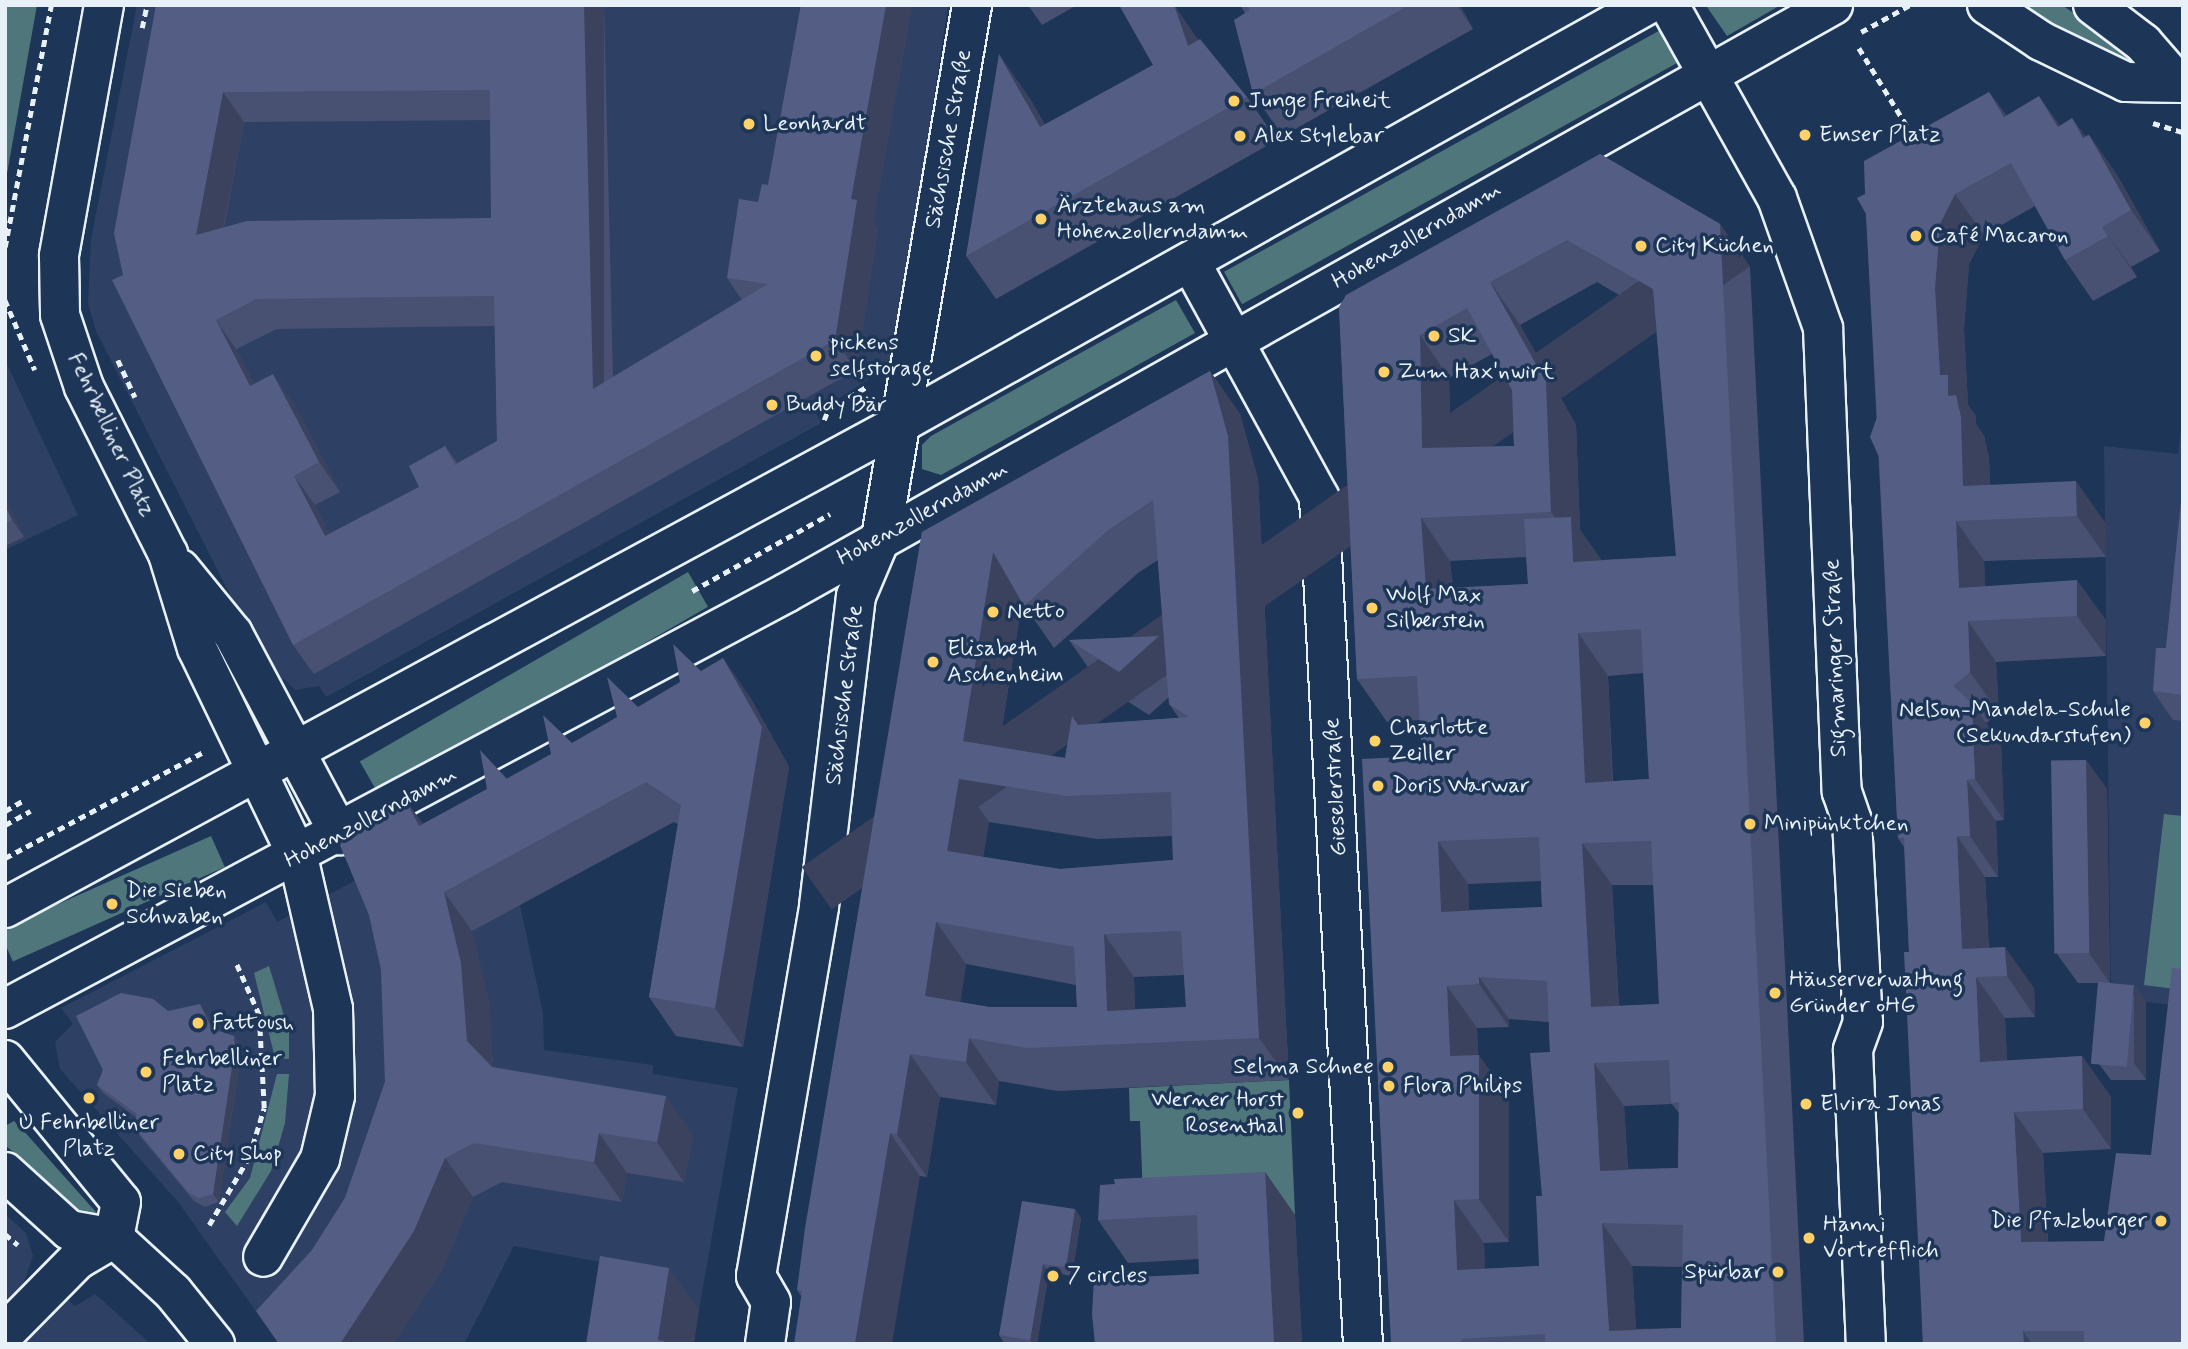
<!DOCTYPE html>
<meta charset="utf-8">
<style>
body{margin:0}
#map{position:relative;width:2188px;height:1349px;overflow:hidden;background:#1d3557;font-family:Mynerve,sans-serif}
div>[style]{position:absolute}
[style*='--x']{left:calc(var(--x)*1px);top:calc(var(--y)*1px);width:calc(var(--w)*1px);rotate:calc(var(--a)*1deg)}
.built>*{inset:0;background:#2e4165}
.green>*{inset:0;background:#4f777b;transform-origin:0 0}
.path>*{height:4.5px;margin-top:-2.25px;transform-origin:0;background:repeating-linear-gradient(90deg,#e8f1f8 0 7px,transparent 0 12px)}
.roads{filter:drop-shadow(2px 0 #e8f1f8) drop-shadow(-2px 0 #e8f1f8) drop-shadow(0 2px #e8f1f8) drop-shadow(0 -2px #e8f1f8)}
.minor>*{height:38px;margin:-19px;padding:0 19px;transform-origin:19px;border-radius:19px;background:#1d3557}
.major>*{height:38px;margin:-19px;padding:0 19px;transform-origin:19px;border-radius:19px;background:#1d3557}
.wall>*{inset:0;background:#485172}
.shaded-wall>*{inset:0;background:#3b425d;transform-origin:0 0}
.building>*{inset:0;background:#545e85;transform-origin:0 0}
.dots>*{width:19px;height:19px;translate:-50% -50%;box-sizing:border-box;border:4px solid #1d3557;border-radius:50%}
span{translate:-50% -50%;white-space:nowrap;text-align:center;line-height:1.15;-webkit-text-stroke:7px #1d3557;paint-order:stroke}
.poi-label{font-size:23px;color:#e8f1f8}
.left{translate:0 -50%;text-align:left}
.right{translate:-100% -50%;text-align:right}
.street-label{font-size:23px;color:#e8f1f8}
.frame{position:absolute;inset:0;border:7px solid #e8f1f8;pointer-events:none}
</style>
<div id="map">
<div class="built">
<i style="clip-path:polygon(137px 5px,948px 5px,894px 363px,816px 413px,821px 423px,326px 697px,319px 686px,295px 690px,284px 679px,275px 683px,96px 331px,88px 303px,91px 239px)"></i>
<i style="clip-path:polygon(5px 360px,78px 515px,5px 550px)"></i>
<i style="clip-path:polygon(2183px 410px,2183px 1006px,2111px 998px,2104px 446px,2178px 454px)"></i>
<i style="clip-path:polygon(392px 861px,529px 900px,520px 905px,543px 1013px,544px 1050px,653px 1065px,653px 1074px,738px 1088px,699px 1310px,630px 1299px,622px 1266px,514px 1246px,464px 1344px,279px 1344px,179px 1203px,60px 1069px,55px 1042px,73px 1024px,61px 1008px,266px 902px,277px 922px)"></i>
<i style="clip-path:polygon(5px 1214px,26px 1233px,33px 1256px,24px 1282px,5px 1304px)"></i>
<i style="clip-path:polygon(95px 1294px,151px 1344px,24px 1344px,65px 1297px,75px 1306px)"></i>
</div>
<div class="green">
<i style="clip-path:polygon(5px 5px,37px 5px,5px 185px)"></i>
<i style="clip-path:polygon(1781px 5px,1727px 36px,1707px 7px,1708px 5px)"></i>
<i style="clip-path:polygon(2017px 5px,2062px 5px,2138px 58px,2139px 68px)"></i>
<i style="left:1664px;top:28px;width:37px;height:503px;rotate:61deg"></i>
<i style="clip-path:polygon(1176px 300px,1195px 333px,941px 475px,922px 469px,922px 445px,931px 436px)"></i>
<i style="left:688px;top:572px;width:40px;height:379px;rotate:60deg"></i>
<i style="clip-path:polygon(2164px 814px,2183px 816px,2183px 990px,2144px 985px)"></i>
<i style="left:211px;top:836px;width:34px;height:232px;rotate:66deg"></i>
<i style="clip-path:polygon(269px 966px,289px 1032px,289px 1059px,275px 1058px,254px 973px)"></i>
<i style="clip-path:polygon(277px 1074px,289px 1074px,285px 1123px,271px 1171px,237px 1226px,225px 1212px,250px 1178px)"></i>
<i style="clip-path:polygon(1289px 1080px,1295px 1215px,1144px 1222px,1140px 1121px,1130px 1121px,1129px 1088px)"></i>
<i style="clip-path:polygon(14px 1121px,22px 1129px,103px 1220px,96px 1225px,5px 1145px,5px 1126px)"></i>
</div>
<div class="path">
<i style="--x:142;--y:28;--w:24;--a:-78"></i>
<i style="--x:1861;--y:32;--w:56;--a:-28.9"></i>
<i style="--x:1859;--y:48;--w:92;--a:58.4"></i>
<i style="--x:2153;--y:123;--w:31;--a:17"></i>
<i style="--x:5;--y:247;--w:246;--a:-79.2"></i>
<i style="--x:5;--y:300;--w:76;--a:66.8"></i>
<i style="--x:118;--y:360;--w:41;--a:65.3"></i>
<i style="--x:824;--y:420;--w:11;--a:-68"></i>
<i style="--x:828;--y:410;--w:47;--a:-31"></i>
<i style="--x:692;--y:591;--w:158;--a:-29.2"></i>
<i style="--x:5;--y:811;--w:22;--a:-30"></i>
<i style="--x:5;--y:825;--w:29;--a:-29"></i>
<i style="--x:5;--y:858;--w:227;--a:-28.1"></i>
<i style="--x:119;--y:1118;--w:11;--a:-49"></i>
<i style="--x:209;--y:1225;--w:79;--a:-59.5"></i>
<i style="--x:249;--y:1157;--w:51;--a:-73"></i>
<i style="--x:264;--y:1108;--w:93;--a:-93.1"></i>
<i style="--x:259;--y:1015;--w:59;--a:-114"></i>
<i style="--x:5;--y:1234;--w:17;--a:40"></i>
</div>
<div class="roads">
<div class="minor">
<i style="--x:104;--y:5;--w:255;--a:100.2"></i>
<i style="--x:59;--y:256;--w:59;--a:89"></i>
<i style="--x:60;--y:315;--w:76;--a:71.6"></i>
<i style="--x:84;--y:387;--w:187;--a:63.3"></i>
<i style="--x:168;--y:554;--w:98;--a:72.9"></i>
<i style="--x:197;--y:648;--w:232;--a:64.2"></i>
<i style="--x:298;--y:857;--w:156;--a:77"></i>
<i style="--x:333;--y:1009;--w:87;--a:88.7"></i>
<i style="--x:335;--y:1096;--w:65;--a:103.4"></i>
<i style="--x:320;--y:1159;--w:113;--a:120.2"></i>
<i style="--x:1669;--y:5;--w:221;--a:60.8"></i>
<i style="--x:1777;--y:198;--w:138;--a:70.5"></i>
<i style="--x:1823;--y:328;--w:464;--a:87.7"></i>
<i style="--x:1842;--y:792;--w:31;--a:71"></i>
<i style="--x:1852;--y:821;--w:201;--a:86.9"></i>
<i style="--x:1863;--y:1022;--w:30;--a:110"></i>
<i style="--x:1853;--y:1050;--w:294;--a:87.5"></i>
<i style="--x:1987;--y:5;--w:65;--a:33.7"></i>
<i style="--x:2041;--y:41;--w:94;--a:25.8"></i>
<i style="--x:2126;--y:82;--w:57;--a:1"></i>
<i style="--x:2093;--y:5;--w:63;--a:37.2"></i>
<i style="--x:2143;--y:43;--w:50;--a:49"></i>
<i style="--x:1191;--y:263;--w:267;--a:61.3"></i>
<i style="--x:1319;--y:497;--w:848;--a:87.03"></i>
<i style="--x:180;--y:569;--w:84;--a:50.8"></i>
<i style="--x:233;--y:634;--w:228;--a:62"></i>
<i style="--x:5;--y:1333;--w:103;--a:-45.4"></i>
<i style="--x:77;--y:1260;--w:43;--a:-30.7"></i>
<i style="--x:765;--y:1344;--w:42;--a:-81.9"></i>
<i style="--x:771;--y:1302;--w:30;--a:-120"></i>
<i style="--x:756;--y:1276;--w:375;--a:-80.3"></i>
<i style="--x:819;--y:906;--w:312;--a:-83.2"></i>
<i style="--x:856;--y:596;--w:64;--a:-67"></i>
<i style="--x:881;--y:537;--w:540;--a:-80.29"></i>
</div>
<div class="major">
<i style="--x:5;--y:908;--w:1013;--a:-28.41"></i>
<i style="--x:896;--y:426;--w:861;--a:-29.27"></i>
<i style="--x:5;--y:1009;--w:885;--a:-28.04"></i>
<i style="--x:786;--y:593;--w:1201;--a:-29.32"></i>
<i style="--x:5;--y:1060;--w:183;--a:50.8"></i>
<i style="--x:121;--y:1202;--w:37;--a:101"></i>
<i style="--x:5;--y:1172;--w:86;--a:42.2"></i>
<i style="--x:69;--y:1230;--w:46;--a:10.1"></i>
<i style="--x:114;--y:1238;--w:80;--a:42.5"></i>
<i style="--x:173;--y:1292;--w:67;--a:51.1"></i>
</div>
</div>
<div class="wall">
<i style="clip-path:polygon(evenodd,156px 5px,604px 5px,613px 377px,742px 300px,727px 278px,758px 202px,768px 185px,801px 5px,912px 5px,873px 222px,878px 229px,856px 370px,314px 674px,293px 645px,123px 275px,156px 5px,490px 120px,491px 218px,224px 228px,244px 122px,490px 120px,156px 5px,495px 326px,497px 441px,457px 463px,445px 446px,419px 487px,329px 534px,315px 505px,340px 492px,294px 404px,254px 384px,236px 349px,277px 329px,495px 326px)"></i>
<i style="clip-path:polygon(1028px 5px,1077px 5px,1042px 25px)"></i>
<i style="clip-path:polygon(1174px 5px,1198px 40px,1247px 97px,1277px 140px,996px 299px,966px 256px,1029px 97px,1045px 125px,1153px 65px)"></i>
<i style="clip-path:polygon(1240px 5px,1460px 5px,1473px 29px,1283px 136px,1253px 94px,1245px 13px)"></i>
<i style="clip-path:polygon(1989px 92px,2006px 115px,2060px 126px,2072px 118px,2085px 136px,2089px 135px,2117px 175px,2160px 251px,2131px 267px,2137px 277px,2093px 301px,2065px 260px,2035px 206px,1984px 235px,1969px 264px,1964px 329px,1968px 405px,1976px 416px,1976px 424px,1984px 436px,1989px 458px,1990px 485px,2105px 522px,2106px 557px,1984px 561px,1985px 586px,2106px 620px,2106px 656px,1996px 662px,1999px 713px,1986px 723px,2001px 744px,2004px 820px,1996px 821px,1998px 877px,1985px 877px,1989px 948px,2034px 988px,2035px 1017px,2005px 1018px,2007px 1061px,2082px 1056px,2111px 1097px,2111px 1149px,2043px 1153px,2048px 1242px,2183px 1344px,1923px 1344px,1909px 952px,1904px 847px,1898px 838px,1865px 194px)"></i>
<i style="clip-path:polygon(evenodd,1600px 154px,1720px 224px,1750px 267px,1804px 1344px,1391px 1344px,1422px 756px,1420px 720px,1387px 722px,1357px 679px,1339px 307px,1600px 154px,1597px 282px,1655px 316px,1676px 556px,1601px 560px,1580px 530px,1576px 425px,1520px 325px,1597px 282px,1600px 154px,1492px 354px,1512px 390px,1514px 446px,1451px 448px,1449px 378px,1492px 354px,1600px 154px,1526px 557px,1528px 584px,1453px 588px,1450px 561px,1526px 557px,1600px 154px,1643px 673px,1649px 779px,1613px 781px,1608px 676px,1643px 673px,1600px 154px,1541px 881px,1542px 907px,1469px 910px,1468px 884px,1541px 881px,1600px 154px,1612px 885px,1654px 885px,1659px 1004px,1619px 1006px,1612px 885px,1600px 154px,1509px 1019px,1549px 1022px,1550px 1052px,1539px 1266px,1485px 1269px,1484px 1243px,1509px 1242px,1509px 1098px,1478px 1055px,1477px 1028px,1509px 1027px,1509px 1019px,1600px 154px,1672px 1104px,1679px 1113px,1678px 1168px,1628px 1169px,1624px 1106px,1672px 1104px,1600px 154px,1632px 1266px,1682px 1267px,1681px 1328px,1636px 1329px,1632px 1266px)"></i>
<i style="clip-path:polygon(evenodd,1210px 371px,1240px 414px,1258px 479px,1289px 1080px,1058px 1091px,999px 1081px,996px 1105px,940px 1097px,927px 1177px,920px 1176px,801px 1296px,797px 1290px,922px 532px,1210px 371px,1158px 560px,1165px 643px,1159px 636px,1069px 640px,1099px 683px,1149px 715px,1169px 697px,1169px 704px,1179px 718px,1078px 725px,1065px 758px,999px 747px,1022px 602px,1054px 648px,1138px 573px,1158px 560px,1210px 371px,989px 822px,1097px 839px,1172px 836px,1173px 860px,1060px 869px,983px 857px,989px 822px,1210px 371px,966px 964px,1076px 985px,1077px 1007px,989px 1007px,960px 1002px,966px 964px,1210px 371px,1184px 975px,1186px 1007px,1135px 1009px,1134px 977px,1184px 975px)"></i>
<i style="clip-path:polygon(2183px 482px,2183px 721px,2173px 720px,2153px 691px,2166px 648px)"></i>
<i style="clip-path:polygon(5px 499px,24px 537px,5px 546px)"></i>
<i style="clip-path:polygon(701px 671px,750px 697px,789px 767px,743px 1047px,676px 1036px,649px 997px,678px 824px,674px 822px,472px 931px,489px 1002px,493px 1067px,693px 1135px,684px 1182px,627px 1173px,622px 1202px,502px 1182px,473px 1197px,442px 1270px,393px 1344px,279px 1344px,312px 1250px,345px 1198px,385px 1082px,405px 799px,423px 824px,638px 707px)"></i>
<i style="clip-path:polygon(2086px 760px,2107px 789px,2110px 983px,2146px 1001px,2146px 1080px,2111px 1080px,2099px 1064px,2098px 983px,2078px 983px,2057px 954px)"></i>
<i style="clip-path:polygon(168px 1011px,206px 1012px,214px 1029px,234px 1036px,240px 1044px,241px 1056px,219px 1202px,205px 1207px,194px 1201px,140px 1136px,134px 1127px,136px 1117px,103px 1093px,97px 1085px,103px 1070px)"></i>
<i style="clip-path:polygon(1265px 1172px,1295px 1215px,1302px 1344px,1095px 1344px,1199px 1274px,1199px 1259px,1128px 1263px,1098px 1220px)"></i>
<i style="clip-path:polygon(1075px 1209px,1081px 1218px,1072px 1276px,1049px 1272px,1037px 1344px,1005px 1344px,999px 1335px)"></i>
</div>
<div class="shaded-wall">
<i style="left:584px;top:5px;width:20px;height:384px"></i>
<i style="clip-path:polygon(886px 5px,912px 5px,873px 222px,878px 229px,856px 370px,835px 340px,851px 199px)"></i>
<i style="clip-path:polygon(1174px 5px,1203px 47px,1188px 46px)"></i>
<i style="clip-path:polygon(1457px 5px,1460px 5px,1473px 29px)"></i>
<i style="clip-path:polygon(999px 54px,1029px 97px,1070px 170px,1040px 127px)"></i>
<i style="clip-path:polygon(223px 92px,244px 122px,216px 265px,196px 235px)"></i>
<i style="clip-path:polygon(1989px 92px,2018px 133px,2004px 117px)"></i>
<i style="clip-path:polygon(2039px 96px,2068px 137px,2058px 127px)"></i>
<i style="clip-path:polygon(2072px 118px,2101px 159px,2083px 138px)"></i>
<i style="clip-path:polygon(2089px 135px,2117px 175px,2160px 251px,2131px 210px)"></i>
<i style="clip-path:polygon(1955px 194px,1984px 235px,1969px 264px,1964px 329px,1968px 405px,1976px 416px,1976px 424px,1984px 436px,1989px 458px,1992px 519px,1963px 486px,1948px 396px,1940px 375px,1935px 288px,1940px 224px)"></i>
<i style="left:1720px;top:224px;width:52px;height:1121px;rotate:55deg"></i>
<i style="clip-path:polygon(2102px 227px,2131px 267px,2137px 277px,2108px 236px)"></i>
<i style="clip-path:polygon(1490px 282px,1520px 325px,1576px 425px,1580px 530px,1601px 559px,1603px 604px,1573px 562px,1572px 541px,1551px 512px)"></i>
<i style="clip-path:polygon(216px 320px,236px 349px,271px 416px,250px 386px)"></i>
<i style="clip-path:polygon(1420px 335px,1449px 378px,1452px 491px,1422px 448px)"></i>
<i style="clip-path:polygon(1210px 371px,1240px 414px,1258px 479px,1289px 1080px,1259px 1038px)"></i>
<i style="clip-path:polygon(273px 374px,294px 404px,340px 492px,319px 462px)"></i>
<i style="clip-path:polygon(294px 476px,315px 505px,346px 566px,325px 536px)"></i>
<i style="clip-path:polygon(2076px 481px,2105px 522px,2106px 557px,2077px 516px)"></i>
<i style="clip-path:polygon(5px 499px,24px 537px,12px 520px,5px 506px)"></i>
<i style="clip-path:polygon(1421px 518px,1450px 561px,1456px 632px,1426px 589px)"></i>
<i style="clip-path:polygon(1956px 521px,1984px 561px,1987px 620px,1959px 588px)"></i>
<i style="clip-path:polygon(993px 552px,1023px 595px,993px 784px,963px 741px)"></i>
<i style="clip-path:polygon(2077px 580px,2106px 620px,2106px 656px,2077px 616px)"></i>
<i style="clip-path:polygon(1968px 621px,1996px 662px,1999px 713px,1970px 672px)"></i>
<i style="clip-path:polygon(1578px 633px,1608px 676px,1614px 825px,1585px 783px)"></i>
<i style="clip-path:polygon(723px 658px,750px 697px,789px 767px,743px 1047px,715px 1008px)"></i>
<i style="clip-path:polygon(1972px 703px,2001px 744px,2004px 820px,1975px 779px)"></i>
<i style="clip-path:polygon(2086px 760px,2107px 789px,2110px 983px,2089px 953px)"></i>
<i style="clip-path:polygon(959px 779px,989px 822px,977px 894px,947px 851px)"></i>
<i style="clip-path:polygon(1967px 780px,1996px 821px,1998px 877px,1970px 836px)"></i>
<i style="clip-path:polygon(405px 799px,433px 839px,419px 826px)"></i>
<i style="clip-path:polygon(1957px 836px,1985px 877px,1990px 977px,1962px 949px)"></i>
<i style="clip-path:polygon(1438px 841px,1468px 884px,1471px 954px,1441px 912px)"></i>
<i style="clip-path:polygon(1582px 843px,1612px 885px,1621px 1050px,1591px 1007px)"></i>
<i style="clip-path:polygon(444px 892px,472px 931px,489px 1002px,494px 1081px,467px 1041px)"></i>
<i style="clip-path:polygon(936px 922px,966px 964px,955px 1039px,925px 996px)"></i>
<i style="clip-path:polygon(1104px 934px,1134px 977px,1136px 1043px,1107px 1011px)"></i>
<i style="clip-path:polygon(2005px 947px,2034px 988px,2035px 1017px,2007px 976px)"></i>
<i style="clip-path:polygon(1479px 977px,1509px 1019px,1509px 1027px,1479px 984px)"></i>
<i style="clip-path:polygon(1976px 977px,2005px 1018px,2009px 1103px,1980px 1062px)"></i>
<i style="clip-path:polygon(2134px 985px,2146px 1001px,2146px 1080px,2134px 1063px)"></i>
<i style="clip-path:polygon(1447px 986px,1477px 1028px,1479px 1069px,1479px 1055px,1509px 1098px,1509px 1242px,1479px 1199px,1450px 1056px)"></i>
<i style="clip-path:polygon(200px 1004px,206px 1012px,218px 1037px,212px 1029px)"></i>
<i style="clip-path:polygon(234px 1036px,240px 1044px,241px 1056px,219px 1202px,213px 1194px)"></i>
<i style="clip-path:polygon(969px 1038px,999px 1081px,996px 1105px,966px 1062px)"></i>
<i style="clip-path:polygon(910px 1054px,940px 1097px,927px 1177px,897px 1134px)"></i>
<i style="clip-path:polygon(2082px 1056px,2111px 1097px,2111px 1149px,2083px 1109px)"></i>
<i style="clip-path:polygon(1594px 1063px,1624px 1106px,1630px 1213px,1600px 1171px)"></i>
<i style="clip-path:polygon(666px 1096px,693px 1135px,684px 1182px,657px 1142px)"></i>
<i style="clip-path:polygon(2014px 1112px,2043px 1153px,2050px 1283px,2021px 1242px)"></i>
<i style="clip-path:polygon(599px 1133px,627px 1173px,622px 1202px,594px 1162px)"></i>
<i style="clip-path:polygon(890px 1133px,920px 1176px,892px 1344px,855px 1344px)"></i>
<i style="clip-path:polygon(445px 1158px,473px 1197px,442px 1270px,393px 1344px,340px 1344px)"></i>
<i style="clip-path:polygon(1265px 1172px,1295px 1215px,1302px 1344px,1274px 1344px)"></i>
<i style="clip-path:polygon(1454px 1200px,1484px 1243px,1487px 1313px,1457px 1270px)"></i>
<i style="clip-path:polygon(1075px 1209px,1081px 1218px,1072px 1276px,1066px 1267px)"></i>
<i style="clip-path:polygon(1602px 1223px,1632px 1266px,1637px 1344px,1609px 1331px)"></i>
<i style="clip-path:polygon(1043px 1264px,1049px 1272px,1037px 1344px,1033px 1344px,1030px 1340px)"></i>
<i style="clip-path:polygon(669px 1268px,699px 1310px,694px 1344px,660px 1344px,658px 1340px)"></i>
<i style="clip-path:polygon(2023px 1331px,2032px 1344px,2024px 1344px)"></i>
</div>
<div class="building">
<i style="clip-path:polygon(evenodd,156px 5px,584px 5px,593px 389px,768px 284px,727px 278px,739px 199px,758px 202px,762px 184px,768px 185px,801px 5px,886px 5px,851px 199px,857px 200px,835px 340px,293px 645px,112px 280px,123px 275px,114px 233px,156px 5px,490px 90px,491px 218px,247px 221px,196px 235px,223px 92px,490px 90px,156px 5px,494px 296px,497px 441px,455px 465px,445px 446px,409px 466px,419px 487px,325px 536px,294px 476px,319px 462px,273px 374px,250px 386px,216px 320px,256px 299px,494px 296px)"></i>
<i style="clip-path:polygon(1119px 5px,1174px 5px,1188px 46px,1200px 39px,1247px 97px,966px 256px,999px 54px,1040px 127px,1153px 65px)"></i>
<i style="clip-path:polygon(1246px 5px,1409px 5px,1253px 94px,1234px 20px,1250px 10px)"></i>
<i style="clip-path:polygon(1989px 92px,2004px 117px,2039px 96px,2058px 127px,2072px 118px,2083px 138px,2089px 135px,2131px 210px,2102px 227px,2108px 236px,2065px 260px,2011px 163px,1955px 194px,1940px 224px,1935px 288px,1940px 375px,1948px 375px,1948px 396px,1956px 395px,1961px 417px,1963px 486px,2076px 481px,2077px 516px,1956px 521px,1959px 588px,2077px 580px,2077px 616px,1968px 621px,1970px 672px,1953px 686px,1972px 703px,1975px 779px,1967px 780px,1970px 836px,1957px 836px,1962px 949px,2005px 947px,2007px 976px,1976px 977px,1980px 1062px,2082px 1056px,2083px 1109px,2014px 1112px,2021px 1242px,2104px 1241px,2116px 1153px,2151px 1155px,2172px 968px,2183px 969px,2183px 1344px,2084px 1344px,2084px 1331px,2023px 1331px,2024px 1344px,1923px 1344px,1904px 952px,1909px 952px,1904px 838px,1898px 838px,1879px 457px,1870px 437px,1877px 417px,1866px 214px,1857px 198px,1865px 194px,1864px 161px)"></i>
<i style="clip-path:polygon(evenodd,1600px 154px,1720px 224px,1776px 1344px,1545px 1344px,1545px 1334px,1461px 1339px,1461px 1344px,1391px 1344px,1362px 759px,1422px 756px,1417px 676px,1357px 679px,1339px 307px,1346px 295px,1600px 154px,1567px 240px,1653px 289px,1676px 556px,1573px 562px,1571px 517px,1524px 519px,1528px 584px,1426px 589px,1421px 518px,1551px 512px,1546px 382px,1490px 282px,1567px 240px,1600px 154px,1467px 308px,1512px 390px,1514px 446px,1422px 448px,1420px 335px,1467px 308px,1600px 154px,1641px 629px,1649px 779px,1585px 783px,1578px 633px,1641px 629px,1600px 154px,1539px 837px,1542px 907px,1441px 912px,1438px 841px,1539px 837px,1600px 154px,1651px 841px,1659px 1004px,1591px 1007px,1582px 843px,1651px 841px,1600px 154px,1479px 977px,1547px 981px,1550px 1052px,1530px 1053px,1542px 1196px,1536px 1196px,1539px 1266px,1457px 1270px,1454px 1200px,1479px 1199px,1479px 1055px,1450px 1056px,1447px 986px,1479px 984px,1479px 977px,1600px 154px,1669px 1060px,1671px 1103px,1679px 1102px,1678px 1168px,1600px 1171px,1594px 1063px,1669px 1060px,1600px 154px,1602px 1223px,1683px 1225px,1681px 1328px,1609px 1331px,1602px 1223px)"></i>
<i style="clip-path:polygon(evenodd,1210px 371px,1228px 436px,1259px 1038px,1028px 1048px,969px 1038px,966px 1062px,910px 1054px,897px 1134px,890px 1133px,855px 1344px,794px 1344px,802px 1291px,797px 1290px,805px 1228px,922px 532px,1210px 371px,1153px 500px,1169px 704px,1189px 717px,1078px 725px,1072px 716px,1065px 758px,963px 741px,993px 552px,1024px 606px,1108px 530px,1153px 500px,1210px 371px,959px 779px,1067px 796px,1171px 792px,1173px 860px,1060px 869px,947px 851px,959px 779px,1210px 371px,936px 922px,1074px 947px,1077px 1007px,989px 1007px,925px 996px,936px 922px,1210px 371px,1181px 931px,1186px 1007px,1107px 1011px,1104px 934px,1181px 931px)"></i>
<i style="clip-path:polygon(2183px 482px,2183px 695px,2153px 691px,2156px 648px,2166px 648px)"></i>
<i style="clip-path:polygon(5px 506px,12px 520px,5px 523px)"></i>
<i style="clip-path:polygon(1159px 636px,1119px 672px,1069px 640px)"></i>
<i style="clip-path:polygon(673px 644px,701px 671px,723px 658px,762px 727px,715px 1008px,649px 997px,681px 805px,646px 782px,444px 892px,461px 963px,467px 1041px,492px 1067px,666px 1096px,657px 1142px,599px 1133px,594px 1162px,474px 1143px,445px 1158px,414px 1231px,340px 1344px,279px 1344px,256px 1311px,312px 1250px,345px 1198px,385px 1082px,381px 970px,369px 915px,337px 838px,405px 799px,419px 826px,487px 789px,480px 750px,507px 779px,551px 754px,543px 715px,572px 743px,617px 717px,607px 677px,638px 707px,680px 682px)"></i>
<i style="left:2086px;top:760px;width:193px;height:35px;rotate:89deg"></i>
<i style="left:2098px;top:982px;width:36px;height:82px;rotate:5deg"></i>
<i style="clip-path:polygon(121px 993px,153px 999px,168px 1011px,200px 1004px,212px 1029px,234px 1036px,235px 1047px,213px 1194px,199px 1198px,188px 1192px,134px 1127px,137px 1114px,97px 1085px,103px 1070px,76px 1016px)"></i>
<i style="clip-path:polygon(1265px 1172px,1274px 1344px,1201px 1344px,1201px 1342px,1171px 1344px,1095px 1344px,1092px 1314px,1094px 1279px,1199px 1274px,1197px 1215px,1098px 1220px,1100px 1185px,1115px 1184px,1114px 1179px)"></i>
<i style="clip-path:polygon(1022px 1201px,1075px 1209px,1066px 1267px,1043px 1264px,1030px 1340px,999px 1335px)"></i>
<i style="clip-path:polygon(600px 1256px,669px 1268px,658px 1340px,664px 1341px,664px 1344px,586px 1344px)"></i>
</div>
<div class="dots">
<i style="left:1234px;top:101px;background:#ffd166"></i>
<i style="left:749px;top:124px;background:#ffd166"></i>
<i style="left:1805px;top:135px;background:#ffd166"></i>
<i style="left:1240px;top:136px;background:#ffd166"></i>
<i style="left:1041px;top:219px;background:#ffd166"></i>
<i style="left:1916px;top:236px;background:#ffd166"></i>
<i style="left:1641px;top:246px;background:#ffd166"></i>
<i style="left:1434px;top:336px;background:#ffd166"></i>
<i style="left:816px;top:356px;background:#ffd166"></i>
<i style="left:1384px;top:372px;background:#ffd166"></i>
<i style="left:772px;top:405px;background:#ffd166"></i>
<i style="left:1372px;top:608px;background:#ffd166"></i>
<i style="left:993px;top:612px;background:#ffd166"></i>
<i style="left:933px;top:662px;background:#ffd166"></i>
<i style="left:2145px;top:723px;background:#ffd166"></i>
<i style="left:1375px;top:741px;background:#ffd166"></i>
<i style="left:1378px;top:786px;background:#ffd166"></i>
<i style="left:1750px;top:824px;background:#ffd166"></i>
<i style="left:112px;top:904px;background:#ffd166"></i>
<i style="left:1775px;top:993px;background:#ffd166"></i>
<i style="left:198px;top:1023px;background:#ffd166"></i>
<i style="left:1388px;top:1067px;background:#ffd166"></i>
<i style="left:146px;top:1072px;background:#ffd166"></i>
<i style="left:1389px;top:1086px;background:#ffd166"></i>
<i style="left:89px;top:1098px;background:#ffd166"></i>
<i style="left:1806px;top:1104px;background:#ffd166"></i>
<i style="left:1298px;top:1113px;background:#ffd166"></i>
<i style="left:179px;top:1154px;background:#ffd166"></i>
<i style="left:2161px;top:1221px;background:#ffd166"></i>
<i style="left:1809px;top:1238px;background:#ffd166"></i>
<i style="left:1778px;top:1272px;background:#ffd166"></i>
<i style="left:1053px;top:1276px;background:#ffd166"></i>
</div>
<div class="poi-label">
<span class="left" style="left:1248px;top:101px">Junge Freiheit</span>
<span class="left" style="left:763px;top:124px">Leonhardt</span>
<span class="left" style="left:1819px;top:135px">Emser Platz</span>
<span class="left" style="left:1254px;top:136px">Alex Stylebar</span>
<span class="left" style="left:1057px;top:219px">Ärztehaus am<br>Hohenzollerndamm</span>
<span class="left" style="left:1930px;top:236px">Café Macaron</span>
<span class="left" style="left:1655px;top:246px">City Küchen</span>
<span class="left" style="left:1448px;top:336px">SK</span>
<span class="left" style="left:830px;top:356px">pickens<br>selfstorage</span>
<span class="left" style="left:1398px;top:372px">Zum Hax'nwirt</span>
<span class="left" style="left:786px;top:405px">Buddy Bär</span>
<span class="left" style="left:1386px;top:608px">Wolf Max<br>Silberstein</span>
<span class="left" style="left:1007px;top:612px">Netto</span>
<span class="left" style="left:947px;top:662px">Elisabeth<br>Aschenheim</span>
<span class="right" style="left:2131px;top:723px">Nelson-Mandela-Schule<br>(Sekundarstufen)</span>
<span class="left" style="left:1389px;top:741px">Charlotte<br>Zeiller</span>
<span class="left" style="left:1392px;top:786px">Doris Warwar</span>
<span class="left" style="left:1764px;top:824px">Minipünktchen</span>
<span class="left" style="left:126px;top:904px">Die Sieben<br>Schwaben</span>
<span class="left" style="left:1789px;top:993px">Häuserverwaltung<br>Gründer oHG</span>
<span class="left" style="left:212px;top:1023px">Fattoush</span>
<span class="left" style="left:162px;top:1072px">Fehrbelliner<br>Platz</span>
<span class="right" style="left:1374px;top:1067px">Selma Schnee</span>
<span class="left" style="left:1403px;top:1086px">Flora Philips</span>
<span class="right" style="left:1284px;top:1113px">Werner Horst<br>Rosenthal</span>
<span class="left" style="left:1820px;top:1104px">Elvira Jonas</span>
<span style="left:89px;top:1136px">U Fehrbelliner<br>Platz</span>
<span class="left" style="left:193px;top:1154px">City Shop</span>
<span class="right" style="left:2147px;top:1221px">Die Pfalzburger</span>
<span class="left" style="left:1823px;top:1238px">Hanni<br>Vortrefflich</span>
<span class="right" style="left:1764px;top:1272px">Spürbar</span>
<span class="left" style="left:1067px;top:1276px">7 circles</span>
</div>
<div class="street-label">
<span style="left:949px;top:139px;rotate:-80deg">Sächsische Straße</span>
<span style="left:1417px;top:236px;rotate:-30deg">Hohenzollerndamm</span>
<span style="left:111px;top:435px;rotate:65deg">Fehrbelliner Platz</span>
<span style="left:923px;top:514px;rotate:-29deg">Hohenzollerndamm</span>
<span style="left:1836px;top:658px;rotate:-92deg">Sigmaringer Straße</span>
<span style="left:845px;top:695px;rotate:-83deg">Sächsische Straße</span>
<span style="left:1336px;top:787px;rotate:-93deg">Gieselerstraße</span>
<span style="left:371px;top:818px;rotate:-28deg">Hohenzollerndamm</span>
</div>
<div class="frame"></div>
</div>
